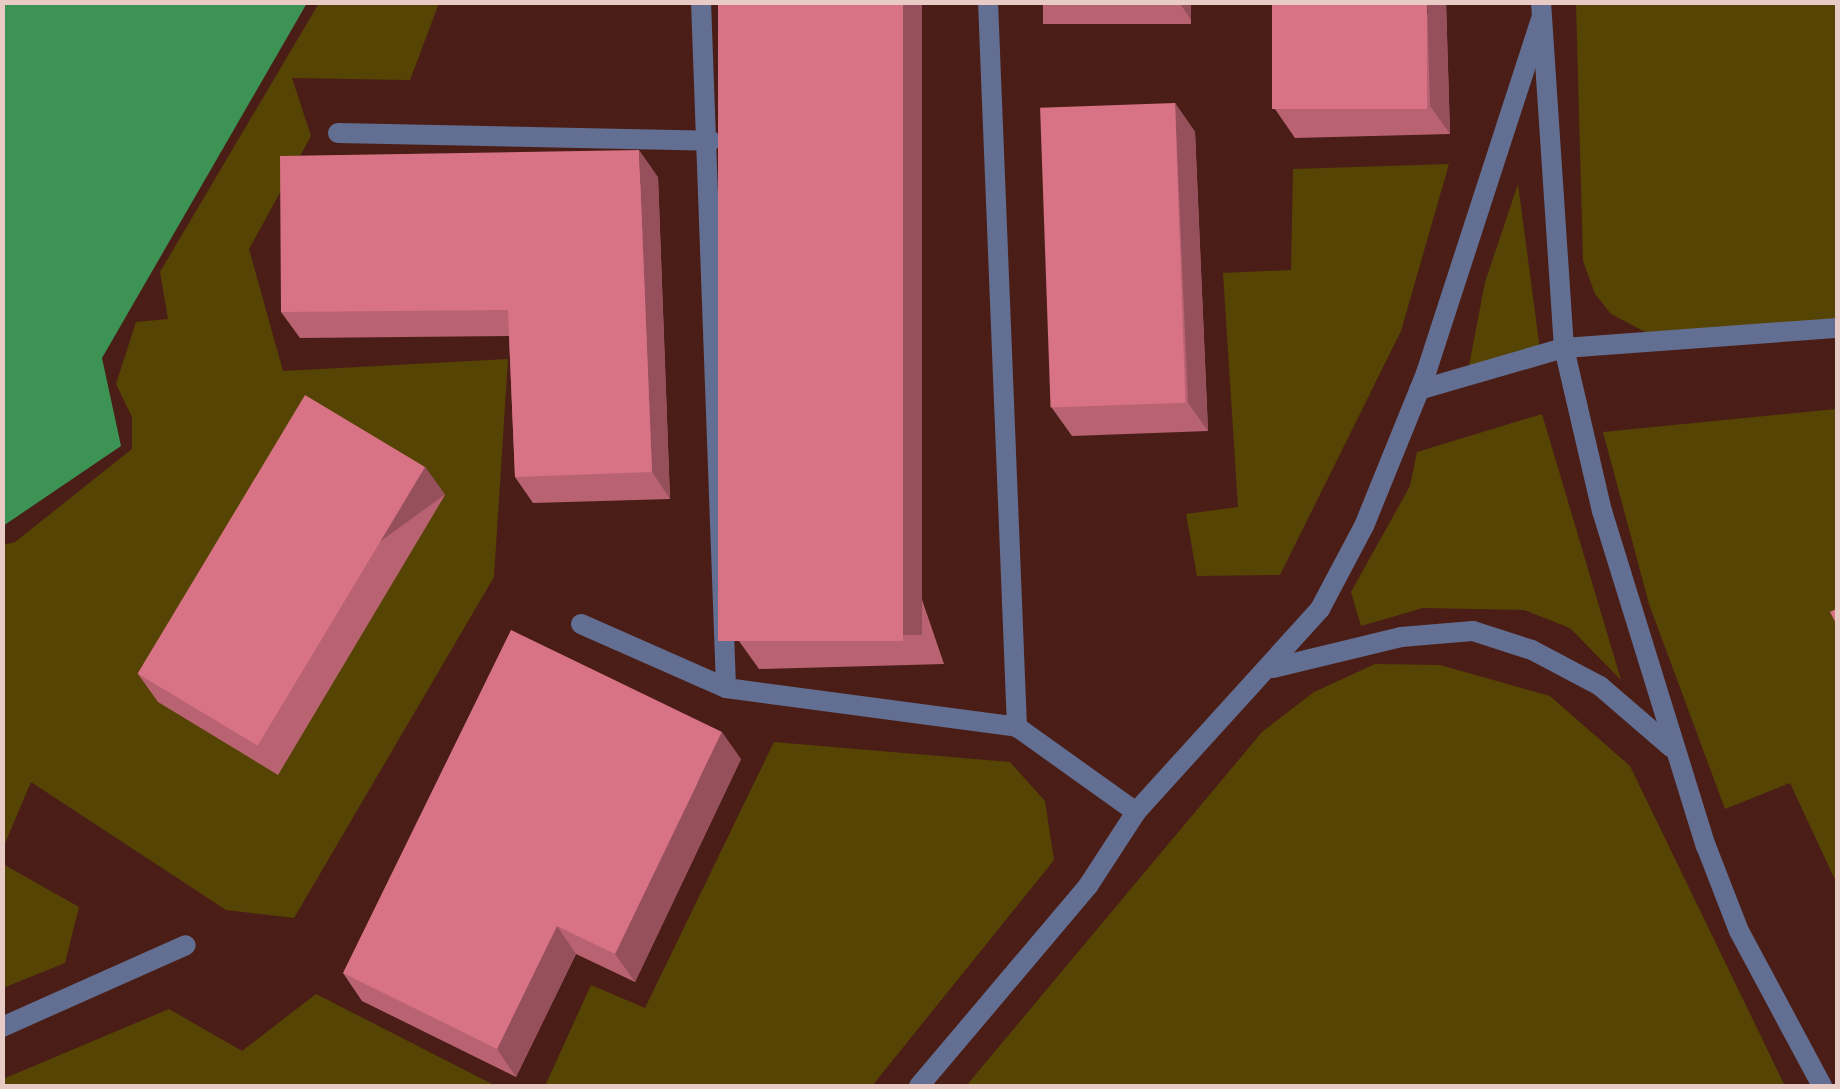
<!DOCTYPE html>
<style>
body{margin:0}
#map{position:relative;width:1840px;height:1089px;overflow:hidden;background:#4a1e17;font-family:"Sofia Sans Condensed",sans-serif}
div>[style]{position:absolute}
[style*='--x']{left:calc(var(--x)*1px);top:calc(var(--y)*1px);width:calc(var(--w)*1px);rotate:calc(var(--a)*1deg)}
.green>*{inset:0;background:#564404}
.water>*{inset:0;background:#3c9354}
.service>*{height:20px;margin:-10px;padding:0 10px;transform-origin:10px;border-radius:10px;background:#636f92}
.wall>*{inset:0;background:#b96372;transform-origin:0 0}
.shaded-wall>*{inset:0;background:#96505c;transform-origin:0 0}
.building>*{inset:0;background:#d77384;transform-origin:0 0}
span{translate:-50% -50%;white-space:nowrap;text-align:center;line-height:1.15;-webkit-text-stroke:10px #3e140e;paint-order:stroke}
.frame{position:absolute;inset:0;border:5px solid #e8cbc5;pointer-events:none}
</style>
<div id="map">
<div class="green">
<i style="clip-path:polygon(319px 3px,439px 3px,410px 80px,292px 78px,311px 136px,249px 249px,283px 371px,508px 359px,494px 577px,294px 918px,226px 910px,31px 782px,3px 848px,3px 545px,15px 542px,132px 449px,132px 417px,116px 384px,136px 322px,168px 319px,160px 272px)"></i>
<i style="clip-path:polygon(1576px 3px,1837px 3px,1837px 321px,1651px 335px,1611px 314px,1595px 294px,1583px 261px)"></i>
<i style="clip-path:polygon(1449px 164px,1401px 331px,1280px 575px,1197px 576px,1186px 514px,1238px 507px,1223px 273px,1291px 270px,1293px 169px)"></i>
<i style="clip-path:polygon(1518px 184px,1540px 350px,1468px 371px,1485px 282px)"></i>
<i style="clip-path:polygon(1837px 409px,1837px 884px,1790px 783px,1725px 809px,1649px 604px,1603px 432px)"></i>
<i style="clip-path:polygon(1542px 414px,1621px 680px,1570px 628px,1524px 610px,1423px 608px,1361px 626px,1351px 592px,1410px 486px,1417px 452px)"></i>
<i style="clip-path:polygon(1375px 664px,1440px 665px,1550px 696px,1630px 766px,1785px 1086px,966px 1086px,1262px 732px,1314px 692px)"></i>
<i style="clip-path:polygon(774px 742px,1010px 762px,1045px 801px,1054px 860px,872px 1086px,545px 1086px,591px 985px,645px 1008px)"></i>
<i style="clip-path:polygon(3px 864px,79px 907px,65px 963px,3px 988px)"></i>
<i style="clip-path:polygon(316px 994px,496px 1086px,3px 1086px,3px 1079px,169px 1009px,242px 1051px)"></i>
</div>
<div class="water">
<i style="clip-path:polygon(3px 2px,307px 3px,102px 358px,121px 446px,3px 526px)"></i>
</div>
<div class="service">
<i style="--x:701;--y:2;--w:686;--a:87.91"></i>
<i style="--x:988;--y:2;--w:726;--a:87.71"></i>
<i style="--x:1017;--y:727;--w:146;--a:35.5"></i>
<i style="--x:1541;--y:2;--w:347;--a:86.2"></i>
<i style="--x:1564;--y:348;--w:167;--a:76.9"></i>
<i style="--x:1602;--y:511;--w:351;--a:72.8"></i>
<i style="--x:1706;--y:846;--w:91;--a:68.8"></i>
<i style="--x:1739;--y:931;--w:176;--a:61.8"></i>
<i style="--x:338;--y:133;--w:373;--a:1.2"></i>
<i style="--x:1419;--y:390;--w:151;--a:-16.2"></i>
<i style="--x:1564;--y:348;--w:275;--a:-4.2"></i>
<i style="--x:581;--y:624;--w:158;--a:23.8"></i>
<i style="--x:726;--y:688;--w:294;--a:7.6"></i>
<i style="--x:1273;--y:668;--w:132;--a:-13.6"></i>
<i style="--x:1401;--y:637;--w:72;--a:-4.8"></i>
<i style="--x:1473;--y:631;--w:62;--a:17.9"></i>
<i style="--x:1532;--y:650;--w:77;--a:27.9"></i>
<i style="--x:1600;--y:686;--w:94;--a:40.7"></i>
<i style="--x:2;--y:1027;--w:201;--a:-24"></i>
<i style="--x:919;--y:1086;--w:262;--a:-49.8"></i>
<i style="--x:1088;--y:886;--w:88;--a:-57"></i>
<i style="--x:1136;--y:812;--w:274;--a:-47.8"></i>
<i style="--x:1320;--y:609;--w:94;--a:-62.1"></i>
<i style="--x:1364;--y:526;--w:165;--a:-67.9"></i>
<i style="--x:1426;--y:373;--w:371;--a:-72"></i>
</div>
<div class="wall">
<i style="clip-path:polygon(718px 2px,944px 664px,759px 669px,739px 641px)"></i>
<i style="left:1043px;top:2px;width:148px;height:22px"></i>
<i style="clip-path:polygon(1446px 2px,1450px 134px,1295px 138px,1275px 109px)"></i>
<i style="clip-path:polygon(1175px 103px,1195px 132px,1208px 431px,1072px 436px,1052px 408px)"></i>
<i style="clip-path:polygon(658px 177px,670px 499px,533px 503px,515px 477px,509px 336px,300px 338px,281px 312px)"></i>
<i style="clip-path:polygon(425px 467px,445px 495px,278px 775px,158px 702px,138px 674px)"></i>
<i style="clip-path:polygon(741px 759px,635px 982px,576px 954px,516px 1077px,362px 1001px,343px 973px)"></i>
</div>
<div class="shaded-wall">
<i style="left:903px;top:2px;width:19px;height:633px"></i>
<i style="clip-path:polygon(1179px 2px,1191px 2px,1191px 20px)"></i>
<i style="clip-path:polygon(1427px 2px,1446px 2px,1450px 134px,1430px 106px)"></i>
<i style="clip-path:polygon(1175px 103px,1195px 132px,1208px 431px,1188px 403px)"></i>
<i style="clip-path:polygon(639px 150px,658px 177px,670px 499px,652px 472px)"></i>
<i style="left:425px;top:467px;width:34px;height:326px;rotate:54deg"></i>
<i style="clip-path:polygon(722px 732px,741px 759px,635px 982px,615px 954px)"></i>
<i style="clip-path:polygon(557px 926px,576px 954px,516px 1077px,497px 1049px)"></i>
</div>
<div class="building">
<i style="left:718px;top:2px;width:185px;height:639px"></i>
<i style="left:1272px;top:2px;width:155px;height:107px"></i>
<i style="left:1175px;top:103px;width:300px;height:135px;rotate:88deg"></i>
<i style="clip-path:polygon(639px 150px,652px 472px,515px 477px,508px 310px,281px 312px,280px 156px)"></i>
<i style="left:305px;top:395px;width:140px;height:325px;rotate:31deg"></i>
<i style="clip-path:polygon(1838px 608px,1838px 627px,1830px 612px)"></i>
<i style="clip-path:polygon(511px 630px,722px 732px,615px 954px,557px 926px,497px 1049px,343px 973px)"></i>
</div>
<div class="frame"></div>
</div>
